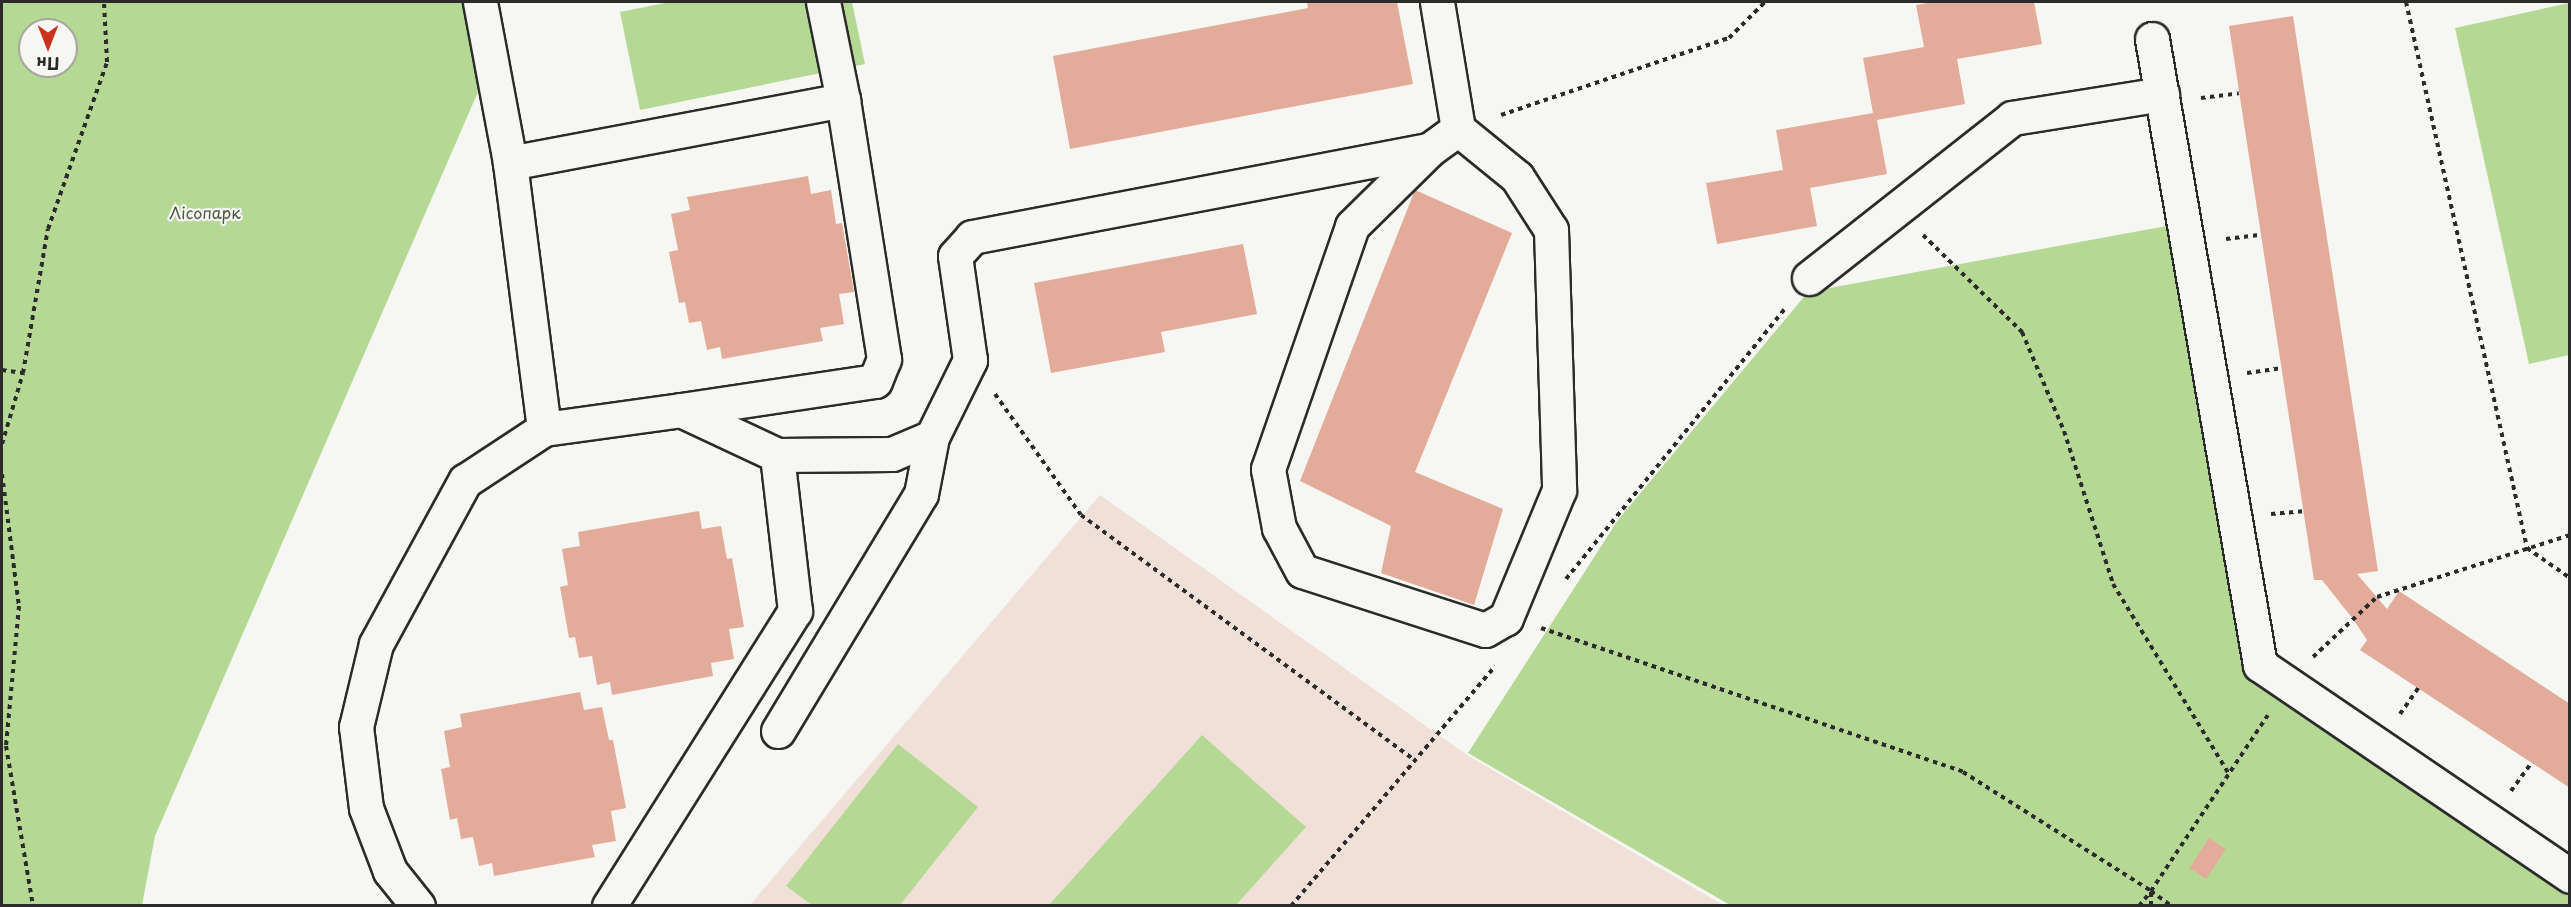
<!DOCTYPE html>
<meta charset="utf-8">
<style>
body{margin:0}
#map{position:relative;width:2571px;height:907px;overflow:hidden;background:#f6f6f2;font-family:"Playpen Sans",sans-serif}
div>[style]{position:absolute}
[style*='--x']{left:calc(var(--x)*1px);top:calc(var(--y)*1px);width:calc(var(--w)*1px);rotate:calc(var(--a)*1deg)}
.built>*{inset:0;background:#f0e0d8}
.green>*{inset:0;background:#b5d994}
.building>*{inset:0;background:#e3ac9a;transform-origin:0 0}
.path>*{height:4px;margin-top:-2px;transform-origin:0;background:repeating-linear-gradient(90deg,#2b2b2b 0 4.5px,transparent 0 9px)}
.roads{filter:drop-shadow(2px 0 #2b2b2b) drop-shadow(-2px 0 #2b2b2b) drop-shadow(0 2px #2b2b2b) drop-shadow(0 -2px #2b2b2b)}
.minor>*{height:33px;margin:-16.5px;padding:0 16.5px;transform-origin:16.5px;border-radius:16.5px;background:#f6f6f2}
span{translate:-50% -50%;white-space:nowrap;text-align:center;line-height:1.15;-webkit-text-stroke:4.5px #f6f6f2;paint-order:stroke}
.park-label{font-size:16px;color:#4e5645}
.frame{position:absolute;inset:0;border:3px solid #2b2b2b;pointer-events:none}
.north{position:absolute;left:18px;top:18px;width:60px;height:60px;box-sizing:border-box;background:#f6f6f2;border:2px solid #a5a5a2;border-radius:50%;rotate:180deg;font-size:16px;font-weight:700;line-height:24px;text-align:center;color:#2b2b2b}
.north::after{content:'';display:block;margin:auto;width:21px;height:27px;background:#c8321e;clip-path:polygon(50% 0,100% 100%,50% 72%,0 100%)}
</style>
<div id="map">
<div class="built">
<i style="clip-path:polygon(1100px 495px,1467px 755px,1723px 905px,749px 906px)"></i>
</div>
<div class="green">
<i style="clip-path:polygon(evenodd,2px 2px,470px 2px,484px 78px,155px 836px,142px 905px,2px 906px,2px 2px,30px 30px,66px 30px,66px 66px,30px 66px,30px 30px)"></i>
<i style="clip-path:polygon(670px 2px,852px 2px,865px 64px,640px 110px,620px 12px)"></i>
<i style="clip-path:polygon(2569px 3px,2569px 355px,2529px 364px,2455px 28px)"></i>
<i style="clip-path:polygon(2172px 225px,2249px 670px,2569px 885px,2569px 905px,1730px 905px,1468px 753px,1618px 520px,1808px 292px)"></i>
<i style="clip-path:polygon(1202px 735px,1306px 827px,1236px 905px,1049px 905px)"></i>
<i style="clip-path:polygon(898px 744px,978px 807px,900px 905px,812px 905px,786px 886px)"></i>
</div>
<div class="building">
<i style="clip-path:polygon(1307px 2px,1397px 2px,1413px 84px,1070px 149px,1053px 56px,1308px 8px)"></i>
<i style="clip-path:polygon(1934px 2px,2034px 2px,2042px 44px,1957px 59px,1965px 104px,1877px 120px,1887px 174px,1810px 188px,1817px 226px,1717px 244px,1706px 183px,1783px 170px,1776px 130px,1873px 113px,1863px 58px,1924px 47px,1916px 5px)"></i>
<i style="clip-path:polygon(2293px 16px,2378px 571px,2357px 574px,2387px 609px,2399px 591px,2570px 704px,2570px 788px,2360px 650px,2367px 640px,2353px 619px,2322px 580px,2314px 580px,2229px 26px)"></i>
<i style="clip-path:polygon(808px 176px,811px 194px,831px 190px,836px 224px,842px 223px,854px 292px,839px 294px,844px 324px,820px 328px,823px 341px,722px 359px,720px 347px,707px 350px,701px 321px,689px 323px,685px 302px,679px 303px,669px 252px,678px 250px,671px 214px,690px 210px,687px 197px)"></i>
<i style="clip-path:polygon(1415px 190px,1512px 233px,1415px 472px,1503px 509px,1474px 605px,1381px 573px,1391px 526px,1300px 481px)"></i>
<i style="clip-path:polygon(1243px 244px,1257px 314px,1161px 332px,1165px 352px,1051px 373px,1034px 283px)"></i>
<i style="clip-path:polygon(699px 511px,702px 529px,721px 526px,727px 559px,732px 558px,744px 627px,729px 629px,734px 659px,711px 663px,713px 676px,612px 695px,610px 682px,597px 685px,592px 656px,579px 658px,575px 637px,569px 638px,560px 587px,568px 585px,562px 549px,580px 546px,578px 532px)"></i>
<i style="clip-path:polygon(580px 692px,584px 710px,602px 707px,609px 740px,613px 740px,626px 808px,611px 811px,616px 841px,592px 845px,595px 857px,494px 876px,492px 863px,479px 866px,473px 837px,461px 839px,457px 818px,450px 820px,441px 769px,450px 767px,444px 731px,462px 727px,460px 714px)"></i>
<i style="left:2209px;top:838px;width:20px;height:36px;rotate:33deg"></i>
</div>
<div class="path">
<i style="--x:2406;--y:2;--w:559;--a:77.5"></i>
<i style="--x:2527;--y:548;--w:52;--a:34.9"></i>
<i style="--x:2201;--y:98;--w:38;--a:-7"></i>
<i style="--x:1501;--y:115;--w:241;--a:-18.7"></i>
<i style="--x:1729;--y:38;--w:51;--a:-45"></i>
<i style="--x:1923;--y:235;--w:139;--a:44.4"></i>
<i style="--x:2022;--y:332;--w:108;--a:67"></i>
<i style="--x:2064;--y:431;--w:161;--a:72.2"></i>
<i style="--x:2113;--y:584;--w:223;--a:58.6"></i>
<i style="--x:2226;--y:239;--w:35;--a:-7"></i>
<i style="--x:2;--y:370;--w:21;--a:8"></i>
<i style="--x:2247;--y:373;--w:34;--a:-8"></i>
<i style="--x:995;--y:394;--w:148;--a:54.6"></i>
<i style="--x:1081;--y:515;--w:414;--a:36.3"></i>
<i style="--x:2;--y:444;--w:74;--a:-73.5"></i>
<i style="--x:23;--y:373;--w:146;--a:-80.2"></i>
<i style="--x:48;--y:229;--w:177;--a:-70.5"></i>
<i style="--x:107;--y:62;--w:60;--a:-92.9"></i>
<i style="--x:2;--y:474;--w:133;--a:82.7"></i>
<i style="--x:19;--y:606;--w:141;--a:95.3"></i>
<i style="--x:6;--y:746;--w:162;--a:80.4"></i>
<i style="--x:2271;--y:514;--w:32;--a:-5"></i>
<i style="--x:1566;--y:579;--w:350;--a:-51"></i>
<i style="--x:1541;--y:628;--w:446;--a:18.8"></i>
<i style="--x:1963;--y:772;--w:222;--a:32.3"></i>
<i style="--x:2313;--y:657;--w:88;--a:-43.2"></i>
<i style="--x:2377;--y:597;--w:203;--a:-17.8"></i>
<i style="--x:2400;--y:714;--w:32;--a:-55"></i>
<i style="--x:2511;--y:791;--w:36;--a:-54"></i>
<i style="--x:1291;--y:906;--w:315;--a:-49.6"></i>
<i style="--x:2139;--y:906;--w:19;--a:-51"></i>
<i style="--x:2151;--y:891;--w:26;--a:36"></i>
<i style="--x:2151;--y:906;--w:15;--a:-90"></i>
<i style="--x:2151;--y:891;--w:211;--a:-56.4"></i>
</div>
<div class="roads">
<div class="minor">
<i style="--x:480;--y:2;--w:164;--a:79.4"></i>
<i style="--x:510;--y:163;--w:268;--a:82.7"></i>
<i style="--x:1437;--y:2;--w:129;--a:80.6"></i>
<i style="--x:1458;--y:129;--w:76;--a:39.1"></i>
<i style="--x:1517;--y:177;--w:63;--a:57.3"></i>
<i style="--x:1551;--y:230;--w:260;--a:88.2"></i>
<i style="--x:1559;--y:490;--w:139;--a:112.5"></i>
<i style="--x:1506;--y:618;--w:24;--a:150"></i>
<i style="--x:1485;--y:630;--w:192;--a:-162.1"></i>
<i style="--x:1302;--y:571;--w:49;--a:-118.1"></i>
<i style="--x:1279;--y:528;--w:60;--a:-100.6"></i>
<i style="--x:1268;--y:469;--w:257;--a:-70.9"></i>
<i style="--x:1352;--y:226;--w:108;--a:-44.6"></i>
<i style="--x:1429;--y:150;--w:36;--a:-36"></i>
<i style="--x:2152;--y:39;--w:635;--a:80.21"></i>
<i style="--x:2260;--y:665;--w:375;--a:34.2"></i>
<i style="--x:510;--y:163;--w:339;--a:-10.7"></i>
<i style="--x:843;--y:100;--w:100;--a:-101.5"></i>
<i style="--x:1809;--y:278;--w:258;--a:-38.2"></i>
<i style="--x:2012;--y:118;--w:152;--a:-9.1"></i>
<i style="--x:681;--y:410;--w:196;--a:-8.5"></i>
<i style="--x:875;--y:381;--w:24;--a:-68"></i>
<i style="--x:884;--y:359;--w:262;--a:-99"></i>
<i style="--x:778;--y:731;--w:277;--a:-58.9"></i>
<i style="--x:921;--y:494;--w:58;--a:-79.1"></i>
<i style="--x:418;--y:906;--w:45;--a:-128.7"></i>
<i style="--x:390;--y:871;--w:67;--a:-110.9"></i>
<i style="--x:366;--y:808;--w:82;--a:-97"></i>
<i style="--x:356;--y:727;--w:85;--a:-76.5"></i>
<i style="--x:376;--y:644;--w:186;--a:-61.4"></i>
<i style="--x:465;--y:481;--w:95;--a:-33.4"></i>
<i style="--x:544;--y:429;--w:138;--a:-7.9"></i>
<i style="--x:681;--y:410;--w:106;--a:25.1"></i>
<i style="--x:777;--y:455;--w:115;--a:-0.5"></i>
<i style="--x:892;--y:454;--w:43;--a:-23"></i>
<i style="--x:932;--y:437;--w:86;--a:-63.7"></i>
<i style="--x:970;--y:360;--w:105;--a:-98.2"></i>
<i style="--x:955;--y:256;--w:25;--a:-48"></i>
<i style="--x:972;--y:237;--w:465;--a:-10.8"></i>
<i style="--x:609;--y:906;--w:349;--a:-57.8"></i>
<i style="--x:795;--y:611;--w:157;--a:-96.6"></i>
</div>
</div>
<div class="park-label">
<span style="left:205px;top:212px">Лісопарк</span>
</div>
<div class="frame"></div>
<div class="north">Пн</div>
</div>
